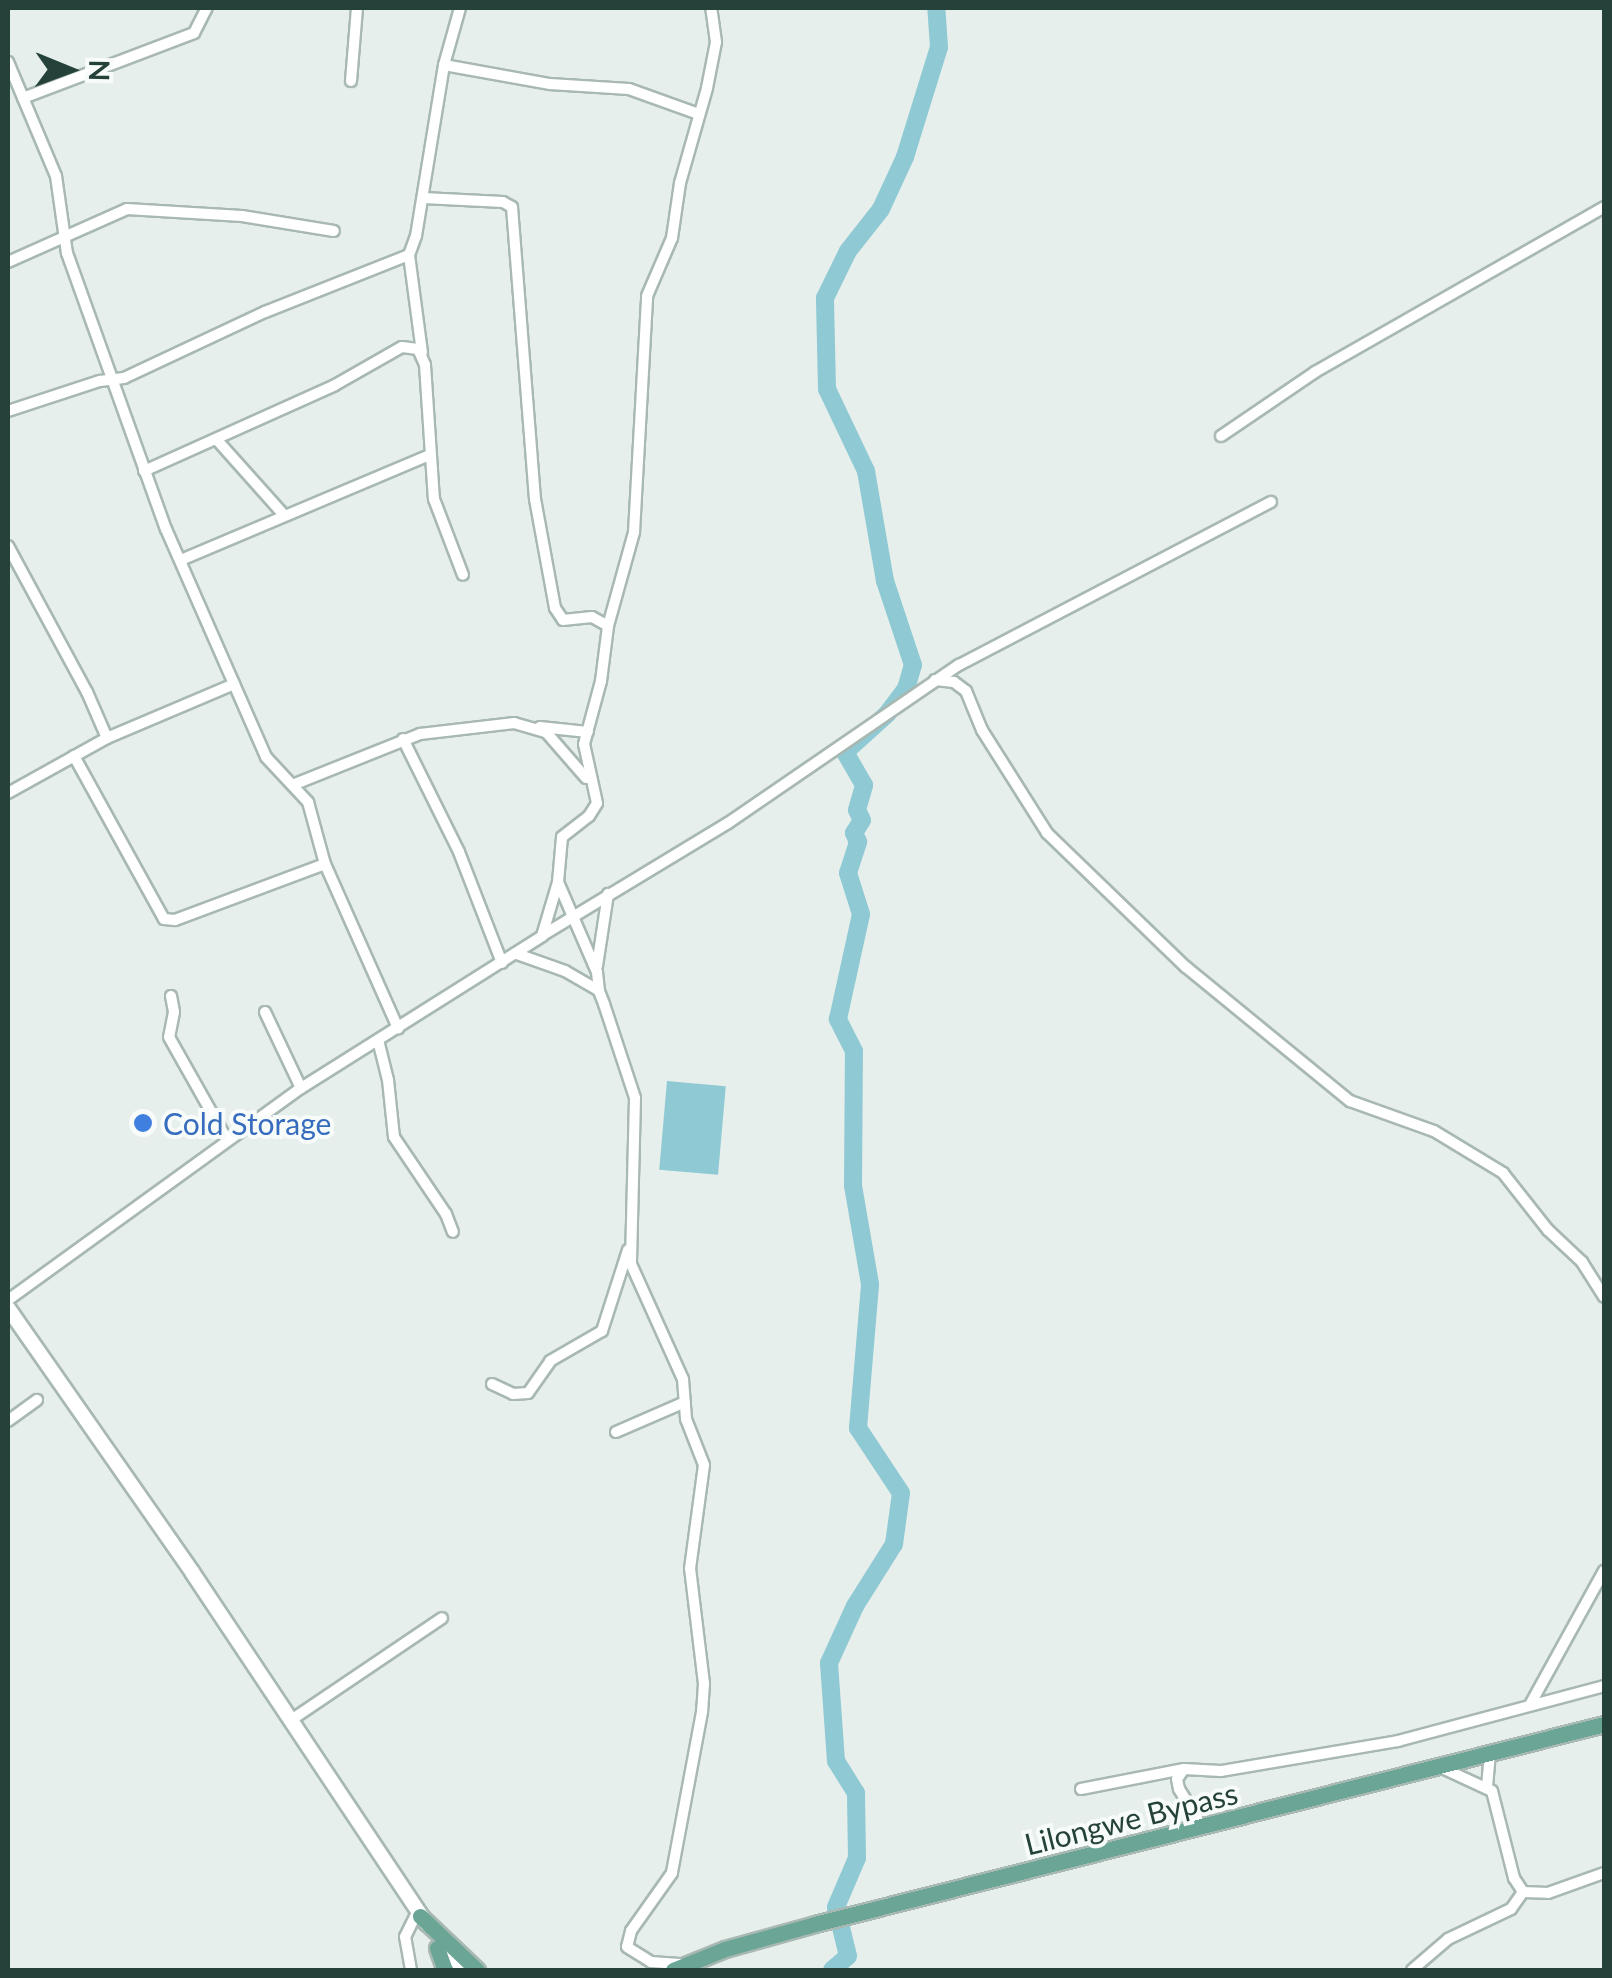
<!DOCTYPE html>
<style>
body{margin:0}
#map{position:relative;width:1612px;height:1978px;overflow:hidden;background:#e6efeb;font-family:Lato,sans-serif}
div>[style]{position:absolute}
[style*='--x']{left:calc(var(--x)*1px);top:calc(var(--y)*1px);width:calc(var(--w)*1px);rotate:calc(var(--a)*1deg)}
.water>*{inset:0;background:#8ec9d4;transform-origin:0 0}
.river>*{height:18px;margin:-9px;padding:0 9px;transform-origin:9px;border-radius:9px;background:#8ec9d4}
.roads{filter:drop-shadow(2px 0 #a8b8b2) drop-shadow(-2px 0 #a8b8b2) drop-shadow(0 2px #a8b8b2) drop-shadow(0 -2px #a8b8b2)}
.street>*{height:10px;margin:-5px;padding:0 5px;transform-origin:5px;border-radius:5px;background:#fff}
.secondary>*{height:14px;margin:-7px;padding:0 7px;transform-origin:7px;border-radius:7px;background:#fff}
.primary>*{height:15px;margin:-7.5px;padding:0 7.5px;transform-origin:7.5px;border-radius:7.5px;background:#6aa596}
.dots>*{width:28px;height:28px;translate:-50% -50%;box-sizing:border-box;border:5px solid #f7fbf9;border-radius:50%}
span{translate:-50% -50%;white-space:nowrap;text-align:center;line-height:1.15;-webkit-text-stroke:8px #f7fbf9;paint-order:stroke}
.shop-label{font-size:30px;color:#366cbe}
.left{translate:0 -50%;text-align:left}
.street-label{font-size:30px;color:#24423a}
.frame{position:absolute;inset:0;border:10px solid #24423a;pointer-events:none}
.north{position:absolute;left:20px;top:20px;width:100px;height:100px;-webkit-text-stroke:8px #f7fbf9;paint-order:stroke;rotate:91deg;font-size:28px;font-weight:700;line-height:40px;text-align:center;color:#24423a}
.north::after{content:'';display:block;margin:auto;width:35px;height:45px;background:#24423a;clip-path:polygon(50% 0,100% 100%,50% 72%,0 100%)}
</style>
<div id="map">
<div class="water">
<i style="left:667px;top:1081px;width:59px;height:89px;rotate:5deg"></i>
</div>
<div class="river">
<i style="--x:832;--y:1970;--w:21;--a:-41"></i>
<i style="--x:848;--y:1956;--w:50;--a:-103.8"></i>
<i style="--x:836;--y:1907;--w:53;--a:-66.8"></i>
<i style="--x:857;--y:1858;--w:65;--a:-90.9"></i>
<i style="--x:856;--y:1793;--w:38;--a:-122"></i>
<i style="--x:836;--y:1761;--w:98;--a:-94.1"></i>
<i style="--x:829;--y:1663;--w:63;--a:-65.5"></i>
<i style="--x:855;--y:1606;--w:73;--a:-57.8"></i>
<i style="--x:894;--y:1544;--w:51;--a:-82.2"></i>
<i style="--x:901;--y:1493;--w:78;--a:-123.5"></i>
<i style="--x:858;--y:1428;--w:144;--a:-85.2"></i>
<i style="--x:870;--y:1284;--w:99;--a:-99.8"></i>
<i style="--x:853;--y:1186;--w:135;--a:-89.6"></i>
<i style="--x:854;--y:1051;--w:36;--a:-117"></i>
<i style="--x:838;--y:1019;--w:107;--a:-77.6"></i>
<i style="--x:861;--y:914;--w:43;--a:-107.6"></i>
<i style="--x:848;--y:873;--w:33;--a:-72"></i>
<i style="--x:858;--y:842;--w:10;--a:-114"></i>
<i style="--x:854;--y:833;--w:15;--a:-58"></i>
<i style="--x:862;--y:820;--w:11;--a:-117"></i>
<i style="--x:857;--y:810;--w:26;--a:-74"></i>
<i style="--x:864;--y:785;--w:38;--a:-120"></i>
<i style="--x:845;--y:752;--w:57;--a:-42.1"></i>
<i style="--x:887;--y:714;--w:31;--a:-53"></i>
<i style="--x:906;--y:689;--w:25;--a:-74"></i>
<i style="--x:913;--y:665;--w:89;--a:-108.4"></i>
<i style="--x:885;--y:581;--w:112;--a:-99.8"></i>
<i style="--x:866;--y:471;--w:91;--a:-115.4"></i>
<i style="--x:827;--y:389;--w:91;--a:-91.3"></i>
<i style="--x:825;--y:298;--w:52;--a:-63.9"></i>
<i style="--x:848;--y:251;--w:53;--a:-51.8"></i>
<i style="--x:881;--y:209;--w:57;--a:-65.2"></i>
<i style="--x:905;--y:157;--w:115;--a:-72.8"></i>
<i style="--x:939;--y:47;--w:39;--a:-94"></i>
</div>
<div class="roads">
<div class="street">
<i style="--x:8;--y:62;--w:124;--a:67.2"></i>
<i style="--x:56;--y:176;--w:78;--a:81.9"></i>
<i style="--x:67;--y:253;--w:293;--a:70.3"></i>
<i style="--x:166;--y:529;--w:249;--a:66.3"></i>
<i style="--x:266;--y:757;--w:62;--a:47"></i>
<i style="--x:308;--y:802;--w:64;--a:74.7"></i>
<i style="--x:325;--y:864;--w:180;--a:66"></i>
<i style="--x:444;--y:65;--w:108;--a:10.2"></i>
<i style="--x:550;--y:84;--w:79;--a:3.6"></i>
<i style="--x:629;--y:89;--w:74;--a:19.7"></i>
<i style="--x:351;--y:81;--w:73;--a:-85.3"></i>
<i style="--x:23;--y:98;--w:183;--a:-20.8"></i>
<i style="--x:194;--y:33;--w:28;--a:-63"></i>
<i style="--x:423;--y:198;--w:80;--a:2.9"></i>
<i style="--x:503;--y:202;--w:10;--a:29"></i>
<i style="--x:512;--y:207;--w:293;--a:85.5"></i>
<i style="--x:535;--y:499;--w:111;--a:79.6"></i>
<i style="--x:555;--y:608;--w:14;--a:56"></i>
<i style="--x:563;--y:620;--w:29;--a:-6"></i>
<i style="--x:592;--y:617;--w:18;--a:29"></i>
<i style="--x:409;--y:255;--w:98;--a:82.4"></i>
<i style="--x:8;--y:262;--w:130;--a:-24"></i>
<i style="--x:127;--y:209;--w:115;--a:3.5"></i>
<i style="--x:242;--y:216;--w:93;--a:9.3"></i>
<i style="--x:8;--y:411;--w:97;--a:-18.1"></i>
<i style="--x:100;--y:381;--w:24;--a:-7"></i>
<i style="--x:124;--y:378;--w:156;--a:-25.1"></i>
<i style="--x:265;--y:312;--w:155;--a:-21.6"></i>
<i style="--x:409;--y:255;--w:20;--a:-70"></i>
<i style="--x:416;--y:236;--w:173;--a:-80.7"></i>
<i style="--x:444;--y:65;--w:59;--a:-74.3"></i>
<i style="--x:1221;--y:436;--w:114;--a:-34.2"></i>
<i style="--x:1315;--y:372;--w:333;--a:-29.7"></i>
<i style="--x:217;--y:440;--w:101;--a:48.2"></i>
<i style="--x:144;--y:471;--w:209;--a:-24.2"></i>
<i style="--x:335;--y:385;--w:77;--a:-29.6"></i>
<i style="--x:402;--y:347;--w:16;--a:7"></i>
<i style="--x:418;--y:349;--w:17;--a:66"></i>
<i style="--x:425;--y:365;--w:134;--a:86.2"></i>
<i style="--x:434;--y:499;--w:81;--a:69.1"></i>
<i style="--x:8;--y:546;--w:166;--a:61.6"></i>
<i style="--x:87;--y:692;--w:50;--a:66.5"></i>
<i style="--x:181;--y:560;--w:270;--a:-22.9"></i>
<i style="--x:935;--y:680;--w:19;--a:6"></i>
<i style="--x:954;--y:682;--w:15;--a:37"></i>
<i style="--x:966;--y:691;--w:42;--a:67.7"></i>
<i style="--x:982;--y:730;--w:122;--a:57.7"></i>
<i style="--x:1047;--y:833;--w:193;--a:44"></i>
<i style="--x:1186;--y:967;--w:212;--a:39.3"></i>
<i style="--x:1350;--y:1101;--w:89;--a:19.7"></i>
<i style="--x:1434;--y:1131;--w:81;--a:31.3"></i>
<i style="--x:1503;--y:1173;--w:73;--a:51.7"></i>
<i style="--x:1548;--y:1230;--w:47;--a:43.3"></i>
<i style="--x:1582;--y:1262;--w:41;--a:57.8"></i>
<i style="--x:540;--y:727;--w:48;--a:5.9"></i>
<i style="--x:403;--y:739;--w:126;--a:63.6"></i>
<i style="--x:459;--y:852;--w:119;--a:68.8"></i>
<i style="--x:74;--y:756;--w:186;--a:61.1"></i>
<i style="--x:164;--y:919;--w:11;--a:5"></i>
<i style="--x:175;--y:920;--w:160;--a:-20.5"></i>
<i style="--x:295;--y:784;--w:135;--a:-21.8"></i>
<i style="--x:420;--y:734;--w:95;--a:-6.7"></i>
<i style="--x:514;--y:723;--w:33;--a:16"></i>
<i style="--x:546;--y:732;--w:61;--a:49"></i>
<i style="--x:8;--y:793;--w:113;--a:-29.1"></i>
<i style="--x:107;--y:738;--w:138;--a:-23"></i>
<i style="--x:558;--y:882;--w:98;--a:66.6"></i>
<i style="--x:597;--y:972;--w:19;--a:84"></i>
<i style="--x:543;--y:935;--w:216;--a:-31.2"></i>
<i style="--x:728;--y:823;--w:280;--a:-34.4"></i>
<i style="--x:959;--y:665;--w:352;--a:-27.6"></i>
<i style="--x:517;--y:954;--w:51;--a:19.5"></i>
<i style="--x:565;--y:971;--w:39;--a:30"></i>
<i style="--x:599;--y:991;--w:14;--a:69"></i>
<i style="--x:604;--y:1004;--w:99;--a:71.7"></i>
<i style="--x:635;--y:1098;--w:166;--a:91.4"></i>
<i style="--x:631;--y:1264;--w:126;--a:65.7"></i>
<i style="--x:683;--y:1379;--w:40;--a:85.7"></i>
<i style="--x:686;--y:1419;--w:49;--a:68.6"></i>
<i style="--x:704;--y:1465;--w:104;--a:97.7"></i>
<i style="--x:690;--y:1568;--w:117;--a:83.1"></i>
<i style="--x:704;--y:1684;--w:28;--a:94"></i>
<i style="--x:702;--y:1712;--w:164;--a:100.6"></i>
<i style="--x:672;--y:1873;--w:71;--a:125.3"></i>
<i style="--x:631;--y:1931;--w:16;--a:104"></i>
<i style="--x:627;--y:1947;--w:28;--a:32"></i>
<i style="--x:651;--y:1962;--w:32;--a:4"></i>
<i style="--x:597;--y:966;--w:73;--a:-81.3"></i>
<i style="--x:171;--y:996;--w:16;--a:79"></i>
<i style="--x:174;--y:1012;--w:25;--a:101"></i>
<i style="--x:169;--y:1037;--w:118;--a:60.6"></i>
<i style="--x:265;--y:1012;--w:84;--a:64.7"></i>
<i style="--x:378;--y:1040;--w:41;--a:76"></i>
<i style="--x:388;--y:1080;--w:57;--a:84"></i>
<i style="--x:394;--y:1137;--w:93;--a:56"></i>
<i style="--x:446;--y:1214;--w:19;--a:69"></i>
<i style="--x:8;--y:1300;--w:362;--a:-35.9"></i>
<i style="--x:301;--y:1088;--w:285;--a:-32.2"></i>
<i style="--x:542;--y:936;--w:56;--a:-73.5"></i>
<i style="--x:558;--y:882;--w:45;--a:-84.9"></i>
<i style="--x:562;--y:837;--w:34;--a:-38"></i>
<i style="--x:589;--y:816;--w:15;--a:-58"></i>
<i style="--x:597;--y:803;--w:60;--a:-102.4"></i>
<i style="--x:584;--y:744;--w:65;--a:-74.9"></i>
<i style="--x:601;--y:681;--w:55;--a:-82.7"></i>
<i style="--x:608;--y:626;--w:98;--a:-74.5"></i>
<i style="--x:634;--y:532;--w:236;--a:-86.8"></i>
<i style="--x:647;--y:296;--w:63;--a:-66.7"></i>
<i style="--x:672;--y:238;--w:56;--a:-81.7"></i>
<i style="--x:680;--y:183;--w:99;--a:-74.1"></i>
<i style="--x:707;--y:88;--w:47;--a:-78.9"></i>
<i style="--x:716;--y:42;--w:34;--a:-98"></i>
<i style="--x:492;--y:1384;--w:23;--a:25"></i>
<i style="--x:513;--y:1394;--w:15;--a:-4"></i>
<i style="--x:528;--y:1393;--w:39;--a:-55"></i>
<i style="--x:550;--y:1361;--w:60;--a:-30"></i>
<i style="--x:602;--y:1331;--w:85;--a:-72.2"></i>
<i style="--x:8;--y:1421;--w:36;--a:-36"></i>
<i style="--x:616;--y:1432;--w:75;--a:-23.5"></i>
<i style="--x:1531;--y:1703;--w:151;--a:-61.1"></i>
<i style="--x:291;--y:1720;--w:182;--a:-34"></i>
<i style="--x:1440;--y:1767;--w:57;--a:24.8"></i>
<i style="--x:1492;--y:1791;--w:90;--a:75.8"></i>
<i style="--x:1514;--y:1878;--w:17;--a:57"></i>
<i style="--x:1523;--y:1892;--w:25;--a:2"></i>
<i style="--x:1548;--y:1893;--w:59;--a:-19.7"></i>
<i style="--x:1184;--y:1769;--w:12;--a:125"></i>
<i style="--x:1177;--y:1779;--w:10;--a:79"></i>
<i style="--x:1179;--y:1789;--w:34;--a:58"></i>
<i style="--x:1487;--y:1787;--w:34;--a:-85"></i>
<i style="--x:1081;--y:1789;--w:105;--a:-11"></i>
<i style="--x:1184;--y:1769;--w:37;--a:3"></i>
<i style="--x:1221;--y:1771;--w:180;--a:-9.6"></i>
<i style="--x:1398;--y:1741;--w:213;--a:-14.9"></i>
<i style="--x:411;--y:1970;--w:34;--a:-100"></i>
<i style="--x:405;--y:1937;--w:28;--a:-64"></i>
<i style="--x:1412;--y:1970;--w:48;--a:-40.7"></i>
<i style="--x:1448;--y:1939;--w:70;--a:-25.5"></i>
<i style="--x:1511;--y:1909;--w:21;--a:-55"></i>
</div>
<div class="secondary">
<i style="--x:8;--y:1308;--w:322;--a:55.1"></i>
<i style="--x:192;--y:1572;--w:422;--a:56.3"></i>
<i style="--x:446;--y:1947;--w:29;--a:52"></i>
</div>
<div class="primary">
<i style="--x:420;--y:1916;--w:79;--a:43.5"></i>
<i style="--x:437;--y:1948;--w:23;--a:70"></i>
<i style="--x:673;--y:1970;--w:56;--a:-22"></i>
<i style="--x:725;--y:1949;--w:93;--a:-15.5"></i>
<i style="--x:815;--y:1924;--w:814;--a:-14.22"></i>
</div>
</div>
<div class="dots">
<i style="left:143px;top:1123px;background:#3f7fe0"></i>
</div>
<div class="shop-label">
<span class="left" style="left:163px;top:1123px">Cold Storage</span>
</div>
<div class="street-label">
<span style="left:1131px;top:1818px;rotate:-14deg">Lilongwe Bypass</span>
</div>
<div class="frame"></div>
<div class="north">N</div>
</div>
